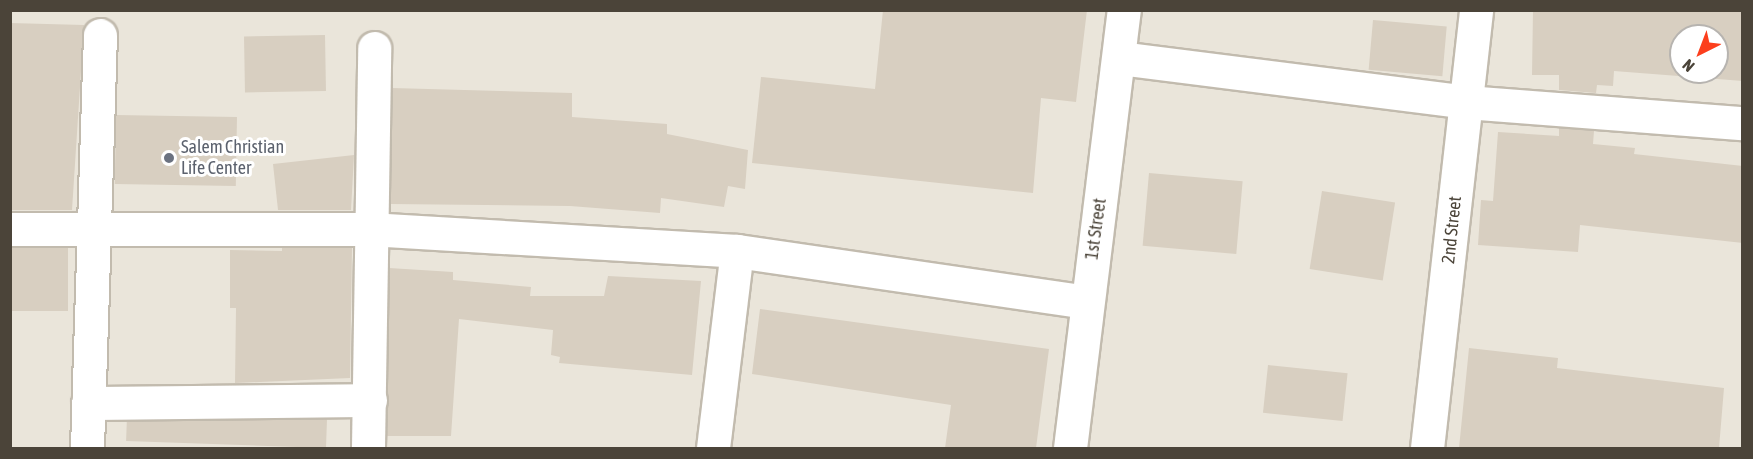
<!DOCTYPE html>
<style>
body{margin:0}
#map{position:relative;width:1753px;height:459px;overflow:hidden;background:#f6f3ec;font-family:"Asap Condensed",sans-serif}
div>[style]{position:absolute}
[style*='--x']{left:calc(var(--x)*1px);top:calc(var(--y)*1px);width:calc(var(--w)*1px);rotate:calc(var(--a)*1deg)}
.residential>*{inset:0;background:#eae5da}
.building>*{inset:0;background:#d8cfc1;transform-origin:0 0}
.roads{filter:drop-shadow(2px 0 #c2bbae) drop-shadow(-2px 0 #c2bbae) drop-shadow(0 2px #c2bbae) drop-shadow(0 -2px #c2bbae)}
.street>*{height:33px;margin:-16.5px;padding:0 16.5px;transform-origin:16.5px;border-radius:16.5px;background:#fff}
.dots>*{width:16px;height:16px;translate:-50% -50%;box-sizing:border-box;border:3px solid #fff;border-radius:50%}
span{translate:-50% -50%;white-space:nowrap;text-align:center;line-height:1.15;-webkit-text-stroke:6px #fff;paint-order:stroke}
.worship-label{font-size:18px;color:#5b616d}
.left{translate:0 -50%;text-align:left}
.street-label{font-size:18px;color:#4b4439}
.frame{position:absolute;inset:0;border:12px solid #4b4439;pointer-events:none}
.north{position:absolute;left:1669px;top:24px;width:60px;height:60px;box-sizing:border-box;background:#fff;border:2px solid #b7b4b0;border-radius:50%;rotate:222deg;font-size:16px;font-weight:700;line-height:24px;text-align:center;color:#4b4439}
.north::after{content:'';display:block;margin:auto;width:21px;height:27px;background:#fc3f1d;clip-path:polygon(50% 0,100% 100%,50% 72%,0 100%)}
</style>
<div id="map">
<div class="residential">
<i style="clip-path:polygon(evenodd,10px 11px,1742px 11px,1742px 448px,11px 448px,10px 11px,1681px 36px,1717px 36px,1717px 72px,1681px 72px,1681px 36px)"></i>
</div>
<div class="building">
<i style="clip-path:polygon(883px 10px,1087px 10px,1076px 102px,1041px 98px,1033px 193px,752px 163px,761px 77px,875px 89px)"></i>
<i style="clip-path:polygon(evenodd,1533px 10px,1743px 12px,1743px 81px,1614px 71px,1613px 86px,1597px 85px,1596px 93px,1559px 90px,1559px 75px,1532px 75px,1533px 10px,1681px 36px,1717px 36px,1717px 72px,1681px 72px,1681px 36px)"></i>
<i style="left:1373px;top:20px;width:74px;height:50px;rotate:5deg"></i>
<i style="clip-path:polygon(10px 23px,84px 25px,72px 210px,10px 210px)"></i>
<i style="left:325px;top:35px;width:56px;height:81px;rotate:89deg"></i>
<i style="clip-path:polygon(392px 88px,572px 93px,572px 117px,667px 124px,667px 134px,748px 150px,745px 189px,728px 186px,724px 207px,661px 198px,660px 213px,570px 206px,390px 204px)"></i>
<i style="left:116px;top:115px;width:121px;height:69px;rotate:1deg"></i>
<i style="clip-path:polygon(1559px 128px,1594px 131px,1593px 144px,1635px 148px,1634px 154px,1743px 166px,1743px 243px,1580px 225px,1578px 252px,1478px 245px,1481px 200px,1493px 201px,1498px 132px,1559px 136px)"></i>
<i style="clip-path:polygon(354px 155px,351px 210px,278px 210px,273px 164px)"></i>
<i style="left:1149px;top:173px;width:94px;height:73px;rotate:5deg"></i>
<i style="left:1322px;top:191px;width:74px;height:79px;rotate:9deg"></i>
<i style="left:10px;top:248px;width:58px;height:63px"></i>
<i style="clip-path:polygon(282px 248px,352px 248px,350px 378px,235px 383px,236px 308px,230px 308px,230px 250px,282px 251px)"></i>
<i style="clip-path:polygon(389px 268px,453px 272px,453px 280px,531px 287px,530px 296px,604px 296px,608px 276px,701px 281px,692px 375px,559px 363px,560px 357px,551px 355px,553px 330px,459px 319px,451px 436px,387px 436px)"></i>
<i style="clip-path:polygon(760px 309px,1049px 349px,1036px 448px,945px 448px,951px 405px,752px 374px)"></i>
<i style="clip-path:polygon(1469px 348px,1558px 358px,1557px 368px,1724px 388px,1719px 448px,1459px 448px)"></i>
<i style="left:1268px;top:365px;width:80px;height:48px;rotate:6deg"></i>
<i style="left:327px;top:419px;width:29px;height:200px;rotate:92deg"></i>
</div>
<div class="roads">
<div class="street">
<i style="--x:1119;--y:58;--w:350;--a:7.2"></i>
<i style="--x:1466;--y:102;--w:277;--a:4.4"></i>
<i style="--x:10;--y:229;--w:359;--a:0"></i>
<i style="--x:369;--y:229;--w:369;--a:3.4"></i>
<i style="--x:737;--y:251;--w:352;--a:8.3"></i>
<i style="--x:88;--y:403;--w:282;--a:-0.6"></i>
<i style="--x:87;--y:448;--w:413;--a:-88.2"></i>
<i style="--x:368;--y:448;--w:400;--a:-89.1"></i>
<i style="--x:713;--y:448;--w:198;--a:-83.1"></i>
<i style="--x:1070;--y:448;--w:441;--a:-83"></i>
<i style="--x:1427;--y:448;--w:441;--a:-83.6"></i>
</div>
</div>
<div class="dots">
<i style="left:169px;top:158px;background:#6b7280"></i>
</div>
<div class="worship-label">
<span class="left" style="left:181px;top:158px">Salem Christian<br>Life Center</span>
</div>
<div class="street-label">
<span style="left:1096px;top:229px;rotate:-82deg">1st Street</span>
<span style="left:1452px;top:230px;rotate:-84deg">2nd Street</span>
</div>
<div class="frame"></div>
<div class="north">N</div>
</div>
